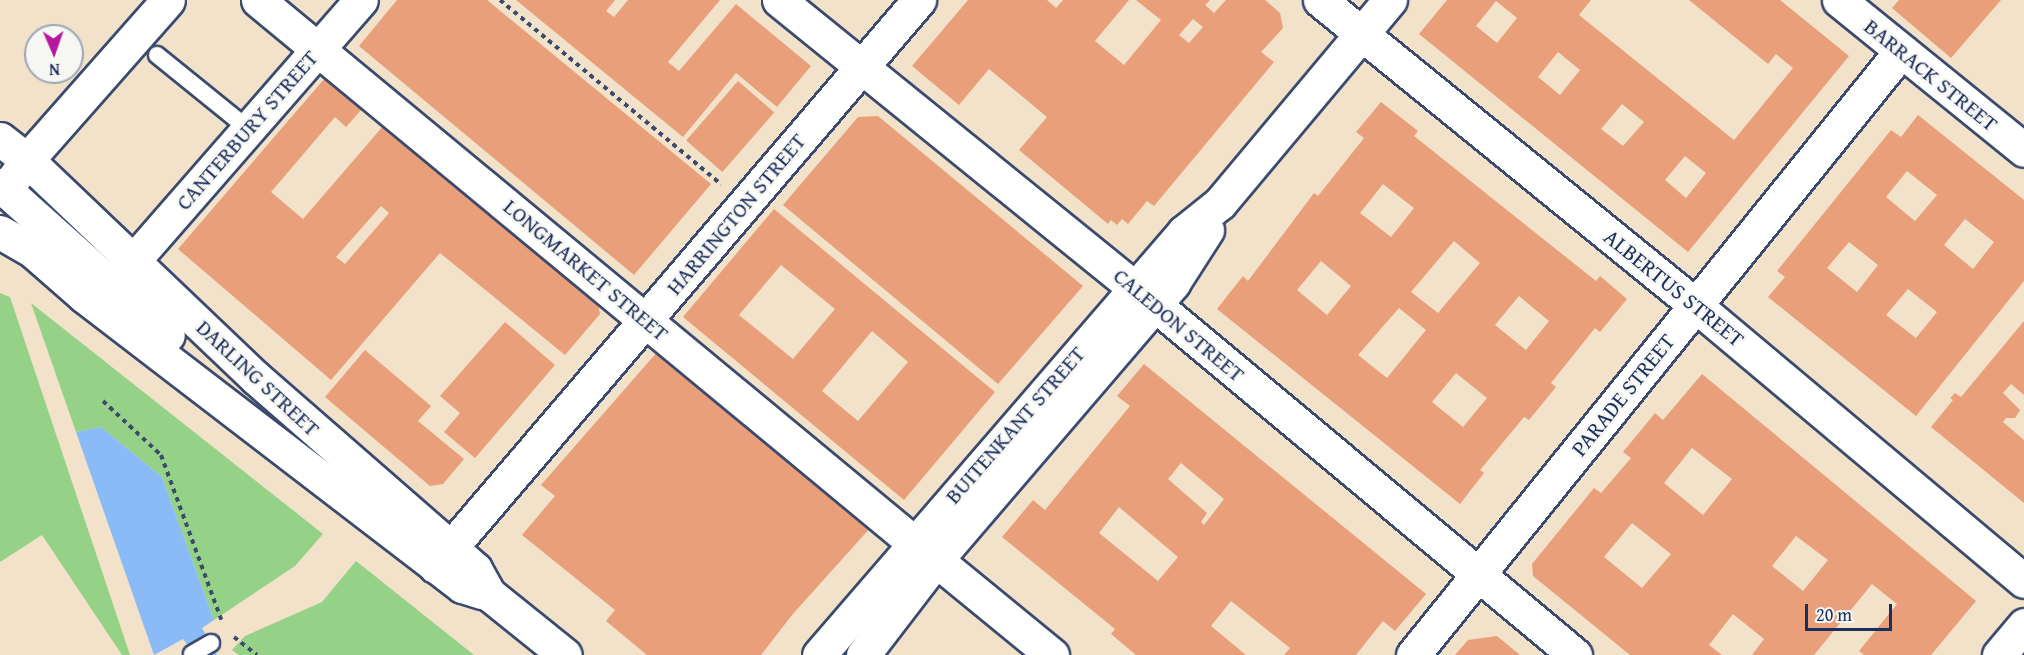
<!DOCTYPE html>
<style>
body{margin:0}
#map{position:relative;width:2024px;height:655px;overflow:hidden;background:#f1e2c9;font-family:"Gentium Book Plus",serif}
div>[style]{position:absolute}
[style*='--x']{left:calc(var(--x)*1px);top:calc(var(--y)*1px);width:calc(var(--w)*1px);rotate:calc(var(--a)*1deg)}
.green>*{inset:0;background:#95d186}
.water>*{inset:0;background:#8abbf6}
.building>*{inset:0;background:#e99f79;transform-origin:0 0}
.path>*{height:4px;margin-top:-2px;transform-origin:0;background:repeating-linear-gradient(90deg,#3b4a6e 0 4.5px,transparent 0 9px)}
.roads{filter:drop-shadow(2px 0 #3b4a6e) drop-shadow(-2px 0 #3b4a6e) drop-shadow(0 2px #3b4a6e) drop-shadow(0 -2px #3b4a6e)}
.lane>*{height:16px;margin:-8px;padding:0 8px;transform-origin:8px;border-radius:8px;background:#fff}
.street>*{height:33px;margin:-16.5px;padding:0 16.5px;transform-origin:16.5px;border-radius:16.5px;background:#fff}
.secondary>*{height:33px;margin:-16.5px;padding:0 16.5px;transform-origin:16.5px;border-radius:16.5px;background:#fff}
span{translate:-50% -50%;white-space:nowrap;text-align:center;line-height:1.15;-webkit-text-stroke:4.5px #f6f6f2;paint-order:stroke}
.street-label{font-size:22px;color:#1b2f5e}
.north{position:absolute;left:24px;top:24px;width:60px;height:60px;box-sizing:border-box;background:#f6f6f2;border:2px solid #9ea6b7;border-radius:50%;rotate:178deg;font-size:16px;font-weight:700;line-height:24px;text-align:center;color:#1b2f5e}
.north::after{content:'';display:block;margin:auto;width:21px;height:27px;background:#b5179e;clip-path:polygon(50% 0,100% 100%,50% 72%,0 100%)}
.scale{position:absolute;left:1805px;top:604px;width:87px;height:27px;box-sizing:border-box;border:3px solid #1b2f5e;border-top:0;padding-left:8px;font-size:18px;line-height:21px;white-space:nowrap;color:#1b2f5e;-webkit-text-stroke:4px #f6f6f2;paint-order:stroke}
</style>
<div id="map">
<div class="green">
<i style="clip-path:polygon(0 293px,10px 297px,130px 655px,122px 655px,42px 535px,0 562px)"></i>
<i style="clip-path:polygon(31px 303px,323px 534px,295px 566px,214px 620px,162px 477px,101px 427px,76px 432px)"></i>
<i style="clip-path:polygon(356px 561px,474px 655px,239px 655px,232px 650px,245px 636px,322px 602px)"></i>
</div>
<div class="water">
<i style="clip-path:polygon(101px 427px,162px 477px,214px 620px,202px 628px,217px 655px,195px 655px,183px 639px,154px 655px,76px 432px)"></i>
</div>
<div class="building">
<i style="clip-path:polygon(397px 0,487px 0,711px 184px,634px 275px,359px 46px)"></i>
<i style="clip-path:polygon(516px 0,615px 0,606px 11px,614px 17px,628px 0,720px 0,668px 62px,679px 71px,736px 4px,811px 66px,777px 107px,736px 73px,683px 137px)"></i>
<i style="clip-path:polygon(evenodd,968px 0,1047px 0,1056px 8px,1063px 0,1129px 0,1095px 41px,1124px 65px,1161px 20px,1136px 0,1210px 0,1205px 5px,1214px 13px,1226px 0,1265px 0,1280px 13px,1283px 28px,1261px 52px,1274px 62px,1154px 206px,1147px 201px,1128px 224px,1122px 219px,1117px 225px,1111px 220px,1108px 224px,1019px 150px,1047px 117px,989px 69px,959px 105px,912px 66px,968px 0,1193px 19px,1203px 27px,1189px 43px,1179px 35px,1193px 19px)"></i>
<i style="clip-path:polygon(evenodd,1447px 0,1591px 0,1579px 15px,1734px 140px,1793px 68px,1776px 54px,1768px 64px,1689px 0,1780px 0,1849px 56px,1688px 252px,1419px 34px,1447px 0,1496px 1px,1517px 18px,1497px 43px,1476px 26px,1496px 1px,1447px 0,1558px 52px,1580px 70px,1560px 95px,1538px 77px,1558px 52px,1447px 0,1622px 104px,1644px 122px,1623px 146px,1601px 129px,1622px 104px,1447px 0,1685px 156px,1706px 173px,1686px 198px,1665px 180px,1685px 156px)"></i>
<i style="clip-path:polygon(1899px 0,2001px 0,1951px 58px,1892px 8px)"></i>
<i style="clip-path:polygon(evenodd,325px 78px,362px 109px,346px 127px,335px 117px,271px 192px,303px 219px,384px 125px,598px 304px,600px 314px,565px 355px,440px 253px,331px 380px,178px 249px,325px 78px,381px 206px,389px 213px,345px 264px,336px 257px,381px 206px)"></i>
<i style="left:738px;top:81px;width:48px;height:79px;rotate:41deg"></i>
<i style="clip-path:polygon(evenodd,1381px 102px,1418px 131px,1414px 136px,1596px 281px,1600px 276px,1627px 299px,1600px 332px,1595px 328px,1551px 383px,1556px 387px,1529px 420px,1524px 417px,1480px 470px,1484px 473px,1460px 504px,1217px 309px,1243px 276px,1248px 281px,1314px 193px,1318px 196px,1364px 138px,1356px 132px,1381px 102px,1383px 184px,1414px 208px,1391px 237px,1360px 213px,1383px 184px,1381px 102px,1454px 241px,1480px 263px,1438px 313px,1411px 292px,1454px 241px,1381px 102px,1321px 261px,1351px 286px,1327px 315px,1297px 290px,1321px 261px,1381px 102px,1519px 296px,1549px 321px,1526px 350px,1495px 325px,1519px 296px,1381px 102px,1399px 308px,1426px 330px,1387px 378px,1358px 355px,1399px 308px,1381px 102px,1456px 373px,1487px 398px,1463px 427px,1432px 402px,1456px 373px)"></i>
<i style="clip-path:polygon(evenodd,1918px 115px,2024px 200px,2024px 281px,1916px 416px,1768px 297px,1785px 277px,1777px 271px,1891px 130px,1901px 137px,1918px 115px,1907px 171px,1937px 195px,1915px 221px,1886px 197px,1907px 171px,1918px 115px,1965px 219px,1994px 242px,1973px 269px,1944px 245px,1965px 219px,1918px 115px,1849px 242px,1878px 265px,1857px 292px,1827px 268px,1849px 242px,1918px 115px,1908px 289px,1937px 312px,1916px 338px,1886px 315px,1908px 289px)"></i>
<i style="clip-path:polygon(878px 116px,1083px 286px,998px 384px,783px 205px,858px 117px)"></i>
<i style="clip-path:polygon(evenodd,774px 209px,995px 392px,904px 500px,683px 317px,774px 209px,781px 265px,835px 309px,793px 359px,739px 315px,781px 265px,774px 209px,872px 331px,908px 362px,858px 421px,822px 391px,872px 331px)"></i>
<i style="clip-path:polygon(2024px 321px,2024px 395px,2011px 384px,2003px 393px,2020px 410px,2015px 418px,2006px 418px,2003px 422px,2024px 440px,2024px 503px,1931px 427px,1953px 400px,1950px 398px,1955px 393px,1961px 397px)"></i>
<i style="clip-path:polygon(505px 322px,555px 365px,475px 458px,444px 432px,460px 413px,440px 396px)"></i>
<i style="clip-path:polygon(365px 350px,431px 406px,418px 421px,464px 459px,443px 484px,430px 486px,325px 397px)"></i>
<i style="clip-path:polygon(658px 351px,871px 527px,792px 615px,761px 655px,647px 655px,606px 621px,615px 610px,522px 535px,555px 496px,541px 485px)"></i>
<i style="clip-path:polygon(evenodd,1144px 364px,1426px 594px,1395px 631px,1383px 621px,1356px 655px,1284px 655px,1290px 648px,1231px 601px,1211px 626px,1246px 655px,1136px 655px,1111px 634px,1115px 629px,1002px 537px,1033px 500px,1045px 510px,1130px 406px,1117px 396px,1144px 364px,1181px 463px,1224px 499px,1204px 525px,1201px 522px,1207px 513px,1168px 479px,1181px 463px,1144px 364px,1119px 507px,1178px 557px,1158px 581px,1099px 533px,1119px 507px)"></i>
<i style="clip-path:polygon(evenodd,1702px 374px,1976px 601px,1931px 655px,1864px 655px,1859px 651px,1897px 604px,1872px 584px,1814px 655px,1752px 655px,1764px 639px,1733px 614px,1709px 645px,1722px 655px,1630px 655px,1533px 576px,1532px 564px,1594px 488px,1601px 493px,1631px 458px,1623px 452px,1655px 413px,1663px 420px,1702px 374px,1692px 448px,1732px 479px,1703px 515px,1664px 483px,1692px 448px,1702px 374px,1632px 523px,1671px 554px,1642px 588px,1604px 557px,1632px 523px,1702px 374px,1796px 536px,1828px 560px,1803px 591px,1772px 566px,1796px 536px)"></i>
<i style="clip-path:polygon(1497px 636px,1520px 655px,1455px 655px,1468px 640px)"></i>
</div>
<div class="path">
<i style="--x:500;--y:0;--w:288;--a:39.8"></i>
<i style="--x:103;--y:401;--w:79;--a:43"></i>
<i style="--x:161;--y:455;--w:178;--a:69.9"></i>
<i style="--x:234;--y:637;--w:29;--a:38"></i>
</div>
<div class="roads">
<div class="lane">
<i style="--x:157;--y:55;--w:116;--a:39"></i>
<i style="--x:192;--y:654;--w:22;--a:-30"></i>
</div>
<div class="street">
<i style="--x:258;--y:0;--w:850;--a:39.61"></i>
<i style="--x:779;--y:0;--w:458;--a:39"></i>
<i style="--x:1135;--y:288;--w:573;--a:39.83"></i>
<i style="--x:1320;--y:0;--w:483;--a:39.1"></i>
<i style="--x:1695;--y:305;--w:429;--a:40"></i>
<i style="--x:1839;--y:0;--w:238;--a:39"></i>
<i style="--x:6;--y:189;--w:36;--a:-54"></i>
<i style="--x:27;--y:160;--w:213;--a:-48.6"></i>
<i style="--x:134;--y:260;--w:345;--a:-48.9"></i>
<i style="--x:936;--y:560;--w:150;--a:39.3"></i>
<i style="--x:435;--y:566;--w:745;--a:-49.47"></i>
<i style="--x:1413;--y:655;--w:777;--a:-51.06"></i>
<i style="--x:1999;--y:655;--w:39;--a:-50"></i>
</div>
<div class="secondary">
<i style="--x:0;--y:139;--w:34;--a:38"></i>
<i style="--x:27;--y:160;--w:316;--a:43.6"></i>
<i style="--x:256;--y:378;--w:291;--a:41.1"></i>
<i style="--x:475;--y:569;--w:29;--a:61"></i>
<i style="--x:489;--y:594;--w:97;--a:38.8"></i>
<i style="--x:0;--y:185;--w:225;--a:41.8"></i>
<i style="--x:0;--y:232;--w:39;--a:30"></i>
<i style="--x:34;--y:252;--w:67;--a:41.3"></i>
<i style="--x:84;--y:296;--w:476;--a:37.5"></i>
<i style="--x:462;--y:586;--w:21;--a:17"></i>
<i style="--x:819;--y:655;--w:559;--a:-49.21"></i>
<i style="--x:1184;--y:232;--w:46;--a:-38.9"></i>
<i style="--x:1220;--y:203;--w:265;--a:-50.1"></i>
<i style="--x:863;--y:655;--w:120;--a:-52.5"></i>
<i style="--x:936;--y:560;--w:365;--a:-49.4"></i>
<i style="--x:1173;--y:283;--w:63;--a:-57.3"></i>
</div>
</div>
<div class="street-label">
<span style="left:1931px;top:75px;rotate:39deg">BARRACK STREET</span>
<span style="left:247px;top:130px;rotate:-49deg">CANTERBURY STREET</span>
<span style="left:736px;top:214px;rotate:-50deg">HARRINGTON STREET</span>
<span style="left:586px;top:270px;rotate:40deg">LONGMARKET STREET</span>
<span style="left:1674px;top:288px;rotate:39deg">ALBERTUS STREET</span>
<span style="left:1179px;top:325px;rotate:40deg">CALEDON STREET</span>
<span style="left:258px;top:378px;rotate:43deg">DARLING STREET</span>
<span style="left:1623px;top:395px;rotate:-51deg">PARADE STREET</span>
<span style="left:1015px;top:425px;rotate:-49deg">BUITENKANT STREET</span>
</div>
<div class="north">N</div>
<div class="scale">20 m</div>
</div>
